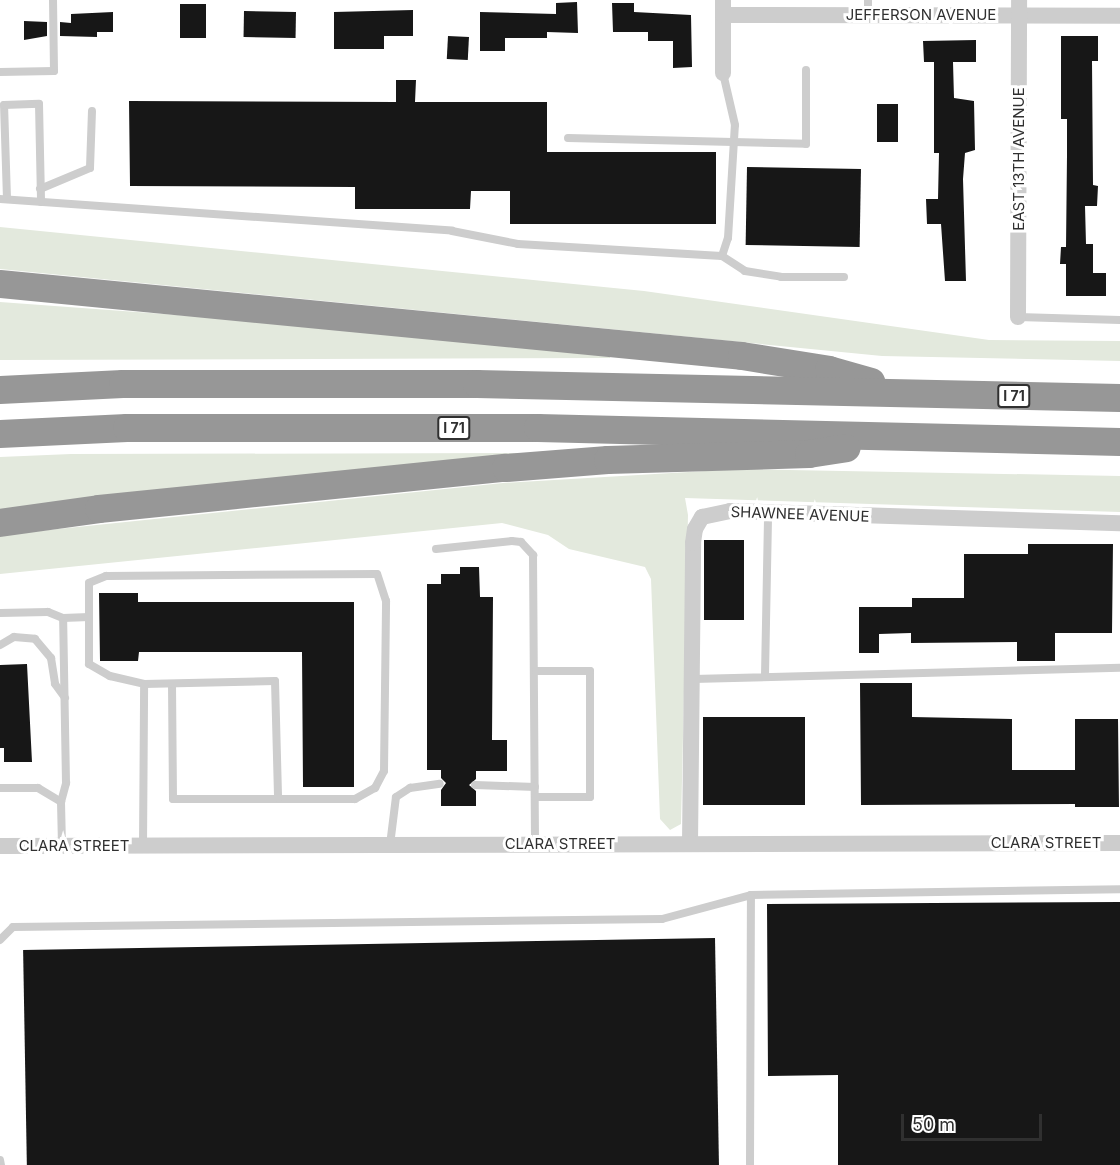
<!DOCTYPE html>
<style>
body{margin:0}
#map{position:relative;width:1120px;height:1165px;overflow:hidden;background:#fff;font-family:Inter,sans-serif}
div>[style]{position:absolute}
[style*='--x']{left:calc(var(--x)*1px);top:calc(var(--y)*1px);width:calc(var(--w)*1px);rotate:calc(var(--a)*1deg)}
.green>*{inset:0;background:#e3e9dd}
.building>*{inset:0;background:#171717;transform-origin:0 0}
.service>*{height:8px;margin:-4px;padding:0 4px;transform-origin:4px;border-radius:4px;background:#cdcdcd}
.minor>*{height:16px;margin:-8px;padding:0 8px;transform-origin:8px;border-radius:8px;background:#cdcdcd}
.motorway>*{height:28px;margin:-14px;padding:0 14px;transform-origin:14px;border-radius:14px;background:#979797}
span{translate:-50% -50%;white-space:nowrap;text-align:center;line-height:1.15;-webkit-text-stroke:6px #fff;paint-order:stroke}
.shield-label span{padding:2px 4px;background:#fff;border:2px solid;border-radius:4px;-webkit-text-stroke-width:0}
.shield-label{font-size:14px;color:#303030;font-weight:700}
.street-label{font-size:15px;color:#303030}
.scale{position:absolute;left:901px;top:1114px;width:141px;height:27px;box-sizing:border-box;border:3px solid #303030;border-top:0;padding-left:8px;font-size:18px;line-height:21px;white-space:nowrap;color:#303030;-webkit-text-stroke:4px #fff;paint-order:stroke}
</style>
<div id="map">
<div class="green">
<i style="clip-path:polygon(0 227px,644px 291px,989px 340px,1120px 341px,1120px 361px,882px 356px,0 269px)"></i>
<i style="clip-path:polygon(0 302px,342px 327px,610px 354px,610px 358px,0 360px)"></i>
<i style="clip-path:polygon(564px 453px,0 511px,0 457px,71px 454px)"></i>
<i style="clip-path:polygon(739px 469px,1120px 476px,1120px 512px,685px 498px,688px 515px,681px 824px,670px 830px,660px 819px,651px 579px,645px 567px,569px 549px,548px 535px,502px 523px,0 574px,0 535px,503px 483px)"></i>
</div>
<div class="building">
<i style="clip-path:polygon(577px 2px,578px 33px,547px 32px,547px 38px,505px 38px,505px 51px,480px 51px,480px 12px,556px 14px,556px 3px)"></i>
<i style="clip-path:polygon(612px 3px,634px 3px,634px 12px,691px 15px,692px 67px,673px 68px,673px 41px,648px 41px,648px 32px,613px 32px)"></i>
<i style="left:180px;top:4px;width:26px;height:34px"></i>
<i style="clip-path:polygon(413px 10px,413px 36px,384px 36px,384px 49px,334px 49px,334px 12px)"></i>
<i style="left:244px;top:11px;width:52px;height:26px;rotate:1deg"></i>
<i style="clip-path:polygon(113px 12px,113px 32px,97px 32px,97px 37px,60px 36px,60px 22px,71px 23px,71px 14px)"></i>
<i style="clip-path:polygon(24px 21px,47px 22px,47px 36px,24px 40px)"></i>
<i style="left:448px;top:36px;width:21px;height:23px;rotate:3deg"></i>
<i style="clip-path:polygon(1061px 36px,1098px 36px,1098px 61px,1092px 61px,1093px 185px,1098px 186px,1097px 206px,1085px 206px,1086px 244px,1093px 244px,1093px 273px,1106px 273px,1106px 296px,1066px 296px,1066px 264px,1060px 264px,1061px 247px,1066px 247px,1067px 155px,1067px 119px,1061px 119px)"></i>
<i style="clip-path:polygon(976px 40px,976px 62px,953px 62px,954px 98px,974px 101px,975px 150px,965px 153px,963px 179px,966px 281px,945px 281px,941px 224px,927px 224px,926px 199px,938px 199px,939px 153px,934px 153px,934px 62px,924px 62px,923px 41px)"></i>
<i style="clip-path:polygon(396px 80px,416px 80px,415px 102px,547px 102px,547px 152px,716px 152px,716px 224px,510px 224px,510px 191px,471px 191px,470px 209px,355px 209px,355px 187px,130px 186px,129px 101px,396px 102px)"></i>
<i style="left:877px;top:104px;width:21px;height:38px"></i>
<i style="left:747px;top:167px;width:114px;height:78px;rotate:1deg"></i>
<i style="left:704px;top:540px;width:40px;height:80px"></i>
<i style="clip-path:polygon(1028px 544px,1113px 544px,1112px 633px,1055px 633px,1055px 661px,1017px 661px,1017px 642px,911px 643px,911px 633px,879px 634px,879px 653px,859px 653px,859px 607px,912px 607px,912px 598px,964px 598px,964px 554px,1028px 554px)"></i>
<i style="clip-path:polygon(460px 567px,479px 567px,480px 597px,493px 597px,492px 740px,507px 740px,507px 771px,476px 771px,476px 779px,469px 785px,476px 791px,476px 806px,441px 806px,441px 790px,446px 783px,441px 778px,441px 770px,427px 770px,427px 584px,441px 584px,441px 574px,460px 574px)"></i>
<i style="clip-path:polygon(99px 593px,138px 593px,138px 602px,354px 602px,354px 787px,303px 787px,302px 652px,139px 652px,138px 661px,100px 661px)"></i>
<i style="clip-path:polygon(27px 664px,32px 762px,4px 762px,4px 748px,0 748px,0 665px)"></i>
<i style="clip-path:polygon(860px 683px,912px 683px,912px 717px,1012px 719px,1012px 770px,1075px 770px,1075px 719px,1118px 719px,1119px 807px,1075px 807px,1075px 804px,861px 805px)"></i>
<i style="left:703px;top:717px;width:102px;height:88px"></i>
<i style="clip-path:polygon(1120px 902px,1120px 1165px,838px 1165px,838px 1075px,768px 1076px,767px 904px)"></i>
<i style="left:715px;top:938px;width:227px;height:692px;rotate:89deg"></i>
</div>
<div class="service">
<i style="--x:868;--y:15;--w:15;--a:-90"></i>
<i style="--x:0;--y:72;--w:54;--a:-1.1"></i>
<i style="--x:54;--y:71;--w:71;--a:-90.8"></i>
<i style="--x:568;--y:138;--w:238;--a:1.4"></i>
<i style="--x:806;--y:144;--w:74;--a:-90"></i>
<i style="--x:40;--y:189;--w:54;--a:-22.8"></i>
<i style="--x:90;--y:168;--w:57;--a:-88"></i>
<i style="--x:0;--y:199;--w:453;--a:4"></i>
<i style="--x:452;--y:231;--w:67;--a:11.1"></i>
<i style="--x:518;--y:244;--w:204;--a:3.4"></i>
<i style="--x:722;--y:256;--w:19;--a:-72"></i>
<i style="--x:728;--y:238;--w:113;--a:-86.5"></i>
<i style="--x:735;--y:125;--w:53;--a:-103"></i>
<i style="--x:7;--y:199;--w:94;--a:-91.8"></i>
<i style="--x:4;--y:105;--w:35;--a:-2"></i>
<i style="--x:39;--y:104;--w:98;--a:88.8"></i>
<i style="--x:722;--y:256;--w:27;--a:33"></i>
<i style="--x:745;--y:271;--w:36;--a:9"></i>
<i style="--x:781;--y:277;--w:63;--a:0"></i>
<i style="--x:1018;--y:317;--w:102;--a:1.7"></i>
<i style="--x:436;--y:549;--w:76;--a:-6"></i>
<i style="--x:512;--y:541;--w:9;--a:6"></i>
<i style="--x:521;--y:542;--w:18;--a:47"></i>
<i style="--x:533;--y:555;--w:290;--a:89.6"></i>
<i style="--x:0;--y:613;--w:48;--a:-1.2"></i>
<i style="--x:48;--y:612;--w:16;--a:22"></i>
<i style="--x:63;--y:618;--w:26;--a:-2"></i>
<i style="--x:0;--y:645;--w:16;--a:-30"></i>
<i style="--x:14;--y:637;--w:21;--a:5"></i>
<i style="--x:35;--y:639;--w:25;--a:50"></i>
<i style="--x:51;--y:658;--w:26;--a:81"></i>
<i style="--x:55;--y:684;--w:17;--a:54"></i>
<i style="--x:765;--y:675;--w:163;--a:-88.9"></i>
<i style="--x:693;--y:679;--w:427;--a:-1.5"></i>
<i style="--x:172;--y:684;--w:115;--a:89.5"></i>
<i style="--x:173;--y:799;--w:182;--a:0"></i>
<i style="--x:355;--y:799;--w:23;--a:-29"></i>
<i style="--x:375;--y:788;--w:19;--a:-62"></i>
<i style="--x:384;--y:771;--w:170;--a:-89.3"></i>
<i style="--x:386;--y:601;--w:28;--a:-108"></i>
<i style="--x:377;--y:574;--w:271;--a:179.6"></i>
<i style="--x:106;--y:576;--w:18;--a:158"></i>
<i style="--x:89;--y:583;--w:81;--a:90"></i>
<i style="--x:89;--y:664;--w:24;--a:30"></i>
<i style="--x:110;--y:676;--w:35;--a:13"></i>
<i style="--x:144;--y:684;--w:131;--a:-1.3"></i>
<i style="--x:275;--y:681;--w:117;--a:88.5"></i>
<i style="--x:475;--y:785;--w:60;--a:1.9"></i>
<i style="--x:0;--y:788;--w:38;--a:0"></i>
<i style="--x:38;--y:788;--w:27;--a:31"></i>
<i style="--x:535;--y:797;--w:55;--a:0"></i>
<i style="--x:590;--y:797;--w:126;--a:-90"></i>
<i style="--x:590;--y:671;--w:54;--a:180"></i>
<i style="--x:390;--y:845;--w:48;--a:-82.9"></i>
<i style="--x:396;--y:797;--w:17;--a:-33"></i>
<i style="--x:410;--y:788;--w:30;--a:-8"></i>
<i style="--x:62;--y:846;--w:44;--a:-91.3"></i>
<i style="--x:61;--y:802;--w:20;--a:-75"></i>
<i style="--x:66;--y:783;--w:165;--a:-91"></i>
<i style="--x:143;--y:846;--w:162;--a:-89.6"></i>
<i style="--x:0;--y:940;--w:18;--a:-45"></i>
<i style="--x:13;--y:927;--w:649;--a:-0.71"></i>
<i style="--x:662;--y:919;--w:92;--a:-15.1"></i>
<i style="--x:751;--y:895;--w:369;--a:-0.9"></i>
<i style="--x:0;--y:1160;--w:5;--a:79"></i>
<i style="--x:750;--y:1165;--w:270;--a:-89.8"></i>
</div>
<div class="minor">
<i style="--x:723;--y:0;--w:73;--a:90"></i>
<i style="--x:723;--y:15;--w:397;--a:0.1"></i>
<i style="--x:1018;--y:317;--w:317;--a:-89.8"></i>
<i style="--x:690;--y:844;--w:301;--a:-89.4"></i>
<i style="--x:693;--y:543;--w:14;--a:-82"></i>
<i style="--x:695;--y:529;--w:14;--a:-60"></i>
<i style="--x:702;--y:517;--w:29;--a:-12"></i>
<i style="--x:730;--y:511;--w:390;--a:1.8"></i>
<i style="--x:0;--y:846;--w:1120;--a:-0.15"></i>
</div>
<div class="motorway">
<i style="--x:0;--y:284;--w:745;--a:5.54"></i>
<i style="--x:742;--y:356;--w:88;--a:9.1"></i>
<i style="--x:829;--y:370;--w:44;--a:15.9"></i>
<i style="--x:0;--y:390;--w:123;--a:-2.8"></i>
<i style="--x:123;--y:384;--w:354;--a:0"></i>
<i style="--x:477;--y:384;--w:643;--a:1.25"></i>
<i style="--x:0;--y:434;--w:127;--a:-2.7"></i>
<i style="--x:127;--y:428;--w:411;--a:0"></i>
<i style="--x:538;--y:428;--w:582;--a:1.38"></i>
<i style="--x:0;--y:523;--w:100;--a:-8"></i>
<i style="--x:99;--y:509;--w:409;--a:-5.8"></i>
<i style="--x:506;--y:468;--w:102;--a:-4.5"></i>
<i style="--x:608;--y:460;--w:201;--a:-1.7"></i>
<i style="--x:809;--y:454;--w:38;--a:-9"></i>
</div>
<div class="shield-label">
<span style="left:1014px;top:396px">I 71</span>
<span style="left:454px;top:428px">I 71</span>
</div>
<div class="street-label">
<span style="left:921px;top:15px">JEFFERSON AVENUE</span>
<span style="left:1019px;top:159px;rotate:-90deg">EAST 13TH AVENUE</span>
<span style="left:800px;top:514px;rotate:2deg">SHAWNEE AVENUE</span>
<span style="left:1046px;top:843px">CLARA STREET</span>
<span style="left:560px;top:844px">CLARA STREET</span>
<span style="left:74px;top:846px">CLARA STREET</span>
</div>
<div class="scale">50 m</div>
</div>
